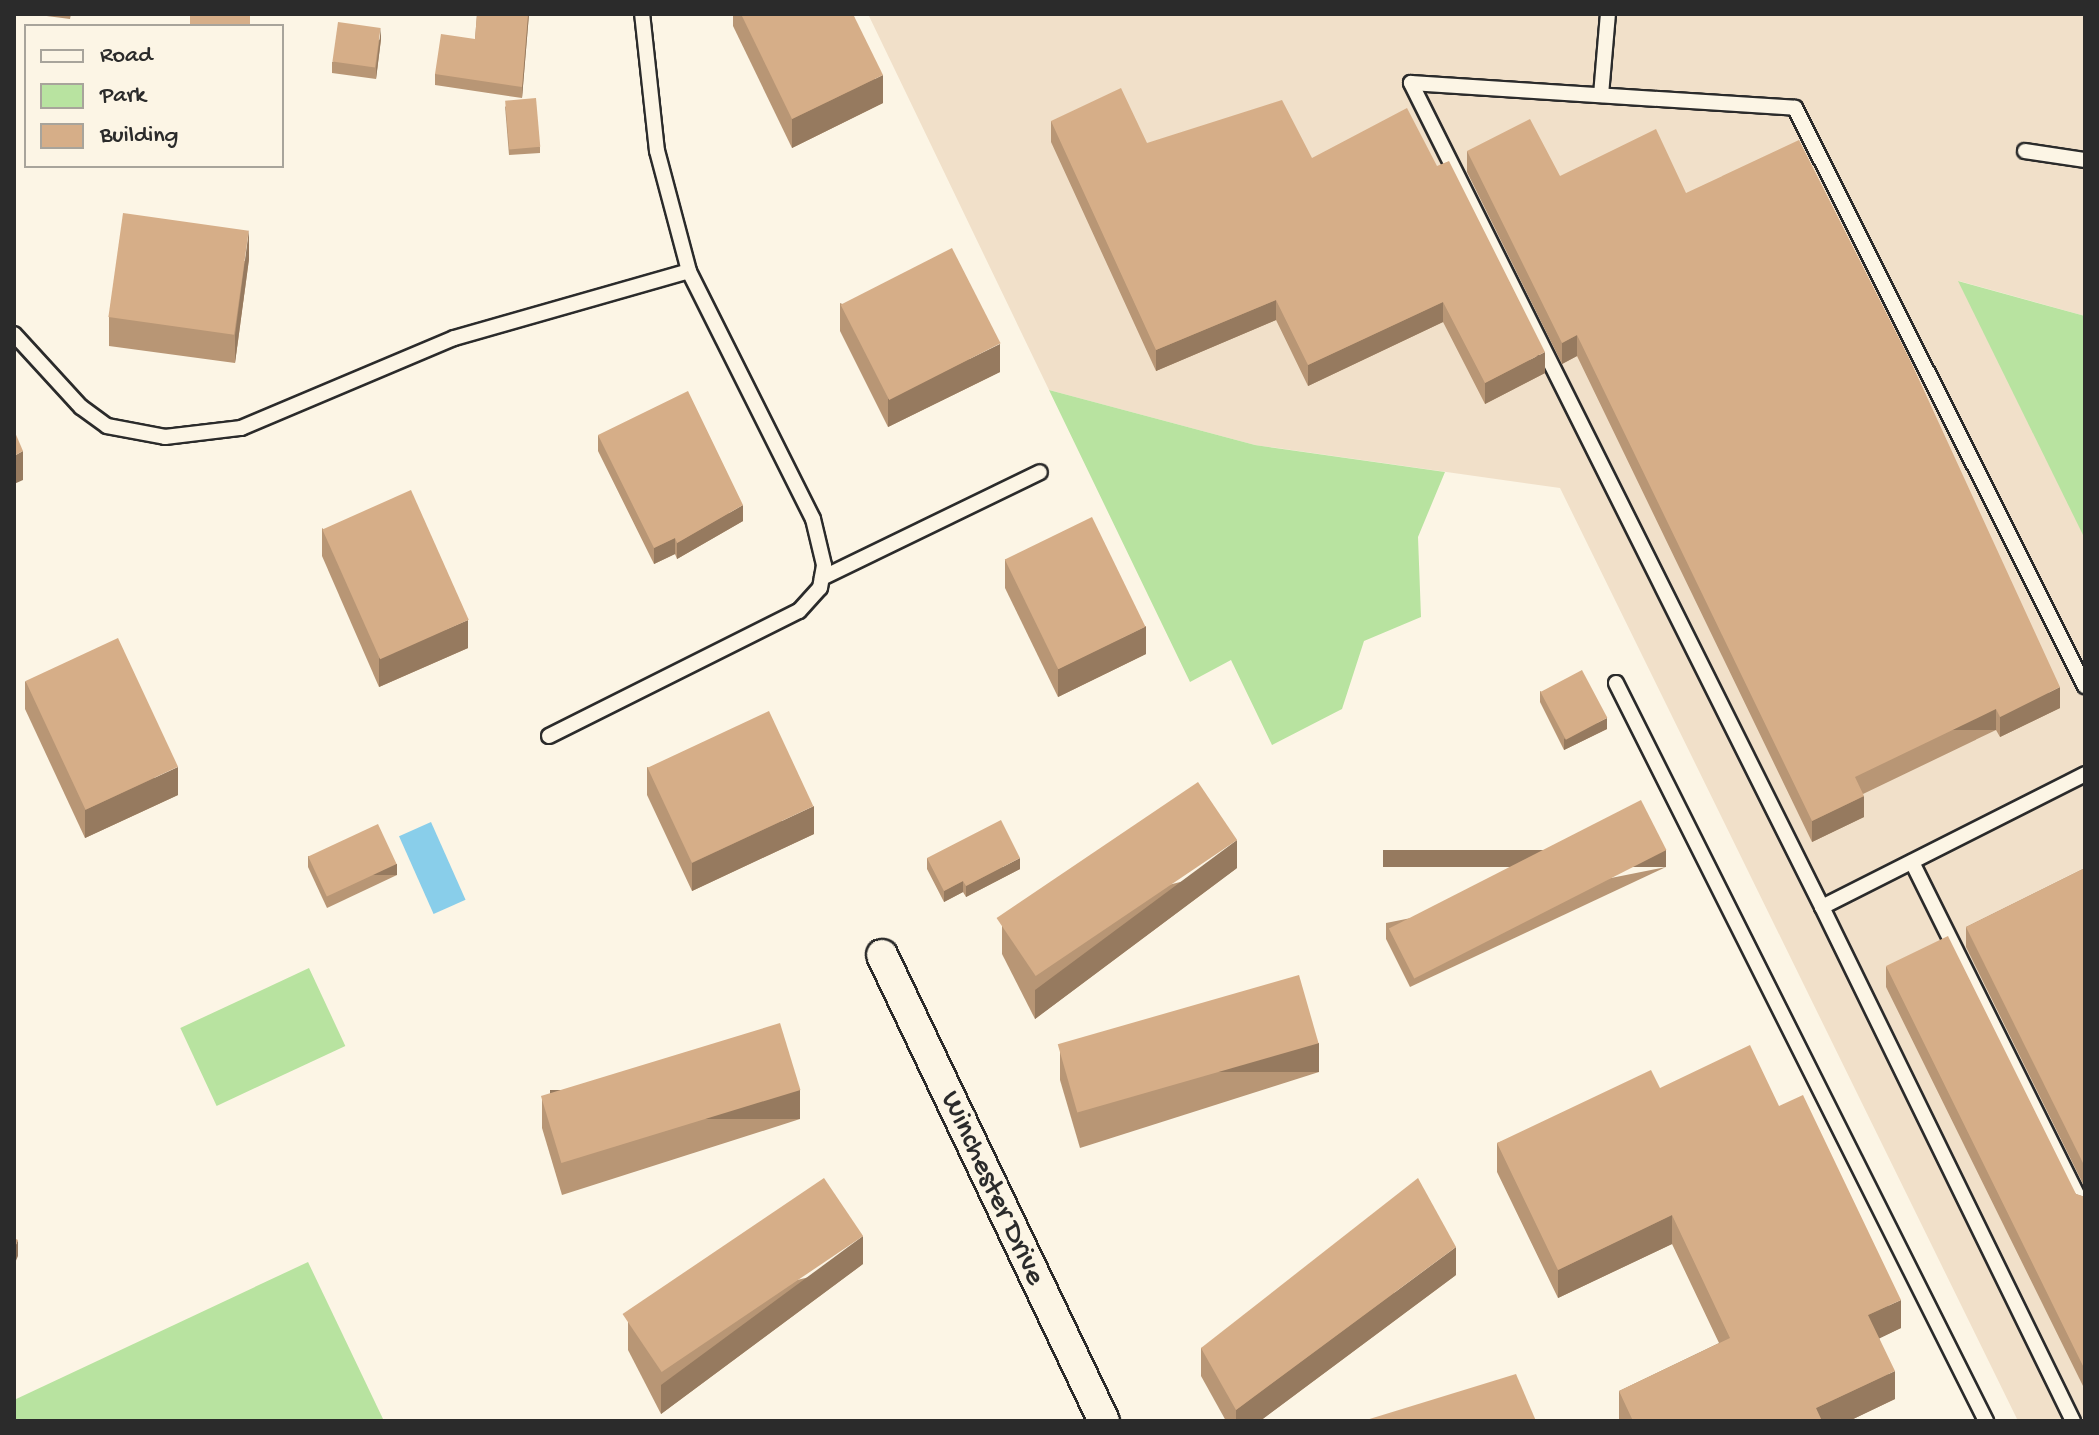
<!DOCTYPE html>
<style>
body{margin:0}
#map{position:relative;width:2099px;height:1435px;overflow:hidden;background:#fcf5e5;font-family:"Gochi Hand",sans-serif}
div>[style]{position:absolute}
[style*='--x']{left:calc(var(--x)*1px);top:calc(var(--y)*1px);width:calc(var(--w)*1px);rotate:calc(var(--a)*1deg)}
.built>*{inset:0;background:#f1e0c9}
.green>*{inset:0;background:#b8e3a0;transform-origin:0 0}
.water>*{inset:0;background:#89ceea;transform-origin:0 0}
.roads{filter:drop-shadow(2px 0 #2b2b2b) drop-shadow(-2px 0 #2b2b2b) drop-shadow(0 2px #2b2b2b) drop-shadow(0 -2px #2b2b2b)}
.service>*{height:14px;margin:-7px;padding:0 7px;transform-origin:7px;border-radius:7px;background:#fcf5e5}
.minor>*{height:30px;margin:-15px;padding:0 15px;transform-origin:15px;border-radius:15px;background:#fcf5e5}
.wall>*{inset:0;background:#b89675}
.shaded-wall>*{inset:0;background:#967a5f;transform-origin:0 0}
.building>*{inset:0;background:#d6ae88;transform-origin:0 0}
span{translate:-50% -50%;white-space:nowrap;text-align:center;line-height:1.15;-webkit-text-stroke:8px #fcf5e5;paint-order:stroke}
.street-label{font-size:30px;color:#2b2b2b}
.frame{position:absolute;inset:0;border:16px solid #2b2b2b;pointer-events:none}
.legend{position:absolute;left:24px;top:24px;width:260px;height:144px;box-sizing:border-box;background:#fcf5e5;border:2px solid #a8a49b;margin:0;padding:10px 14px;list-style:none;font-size:24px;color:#2b2b2b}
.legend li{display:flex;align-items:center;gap:16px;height:40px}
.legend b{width:40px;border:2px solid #a8a49b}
</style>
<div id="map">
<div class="built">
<i style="clip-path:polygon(868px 14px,2085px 14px,2085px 316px,1959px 281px,2085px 537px,2085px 1421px,2018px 1421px,1560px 488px,1255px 445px,1049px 390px)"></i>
</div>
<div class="green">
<i style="clip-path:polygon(1958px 281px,2085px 316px,2085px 539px)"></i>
<i style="clip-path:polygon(1049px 390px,1255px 445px,1445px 472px,1418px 537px,1421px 617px,1364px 641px,1342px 709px,1272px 745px,1231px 660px,1190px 682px)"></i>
<i style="left:309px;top:968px;width:86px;height:142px;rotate:65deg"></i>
<i style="clip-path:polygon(308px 1262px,384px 1421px,14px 1421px,14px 1400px)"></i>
</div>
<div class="water">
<i style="left:431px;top:822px;width:85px;height:35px;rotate:66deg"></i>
</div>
<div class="roads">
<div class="service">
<i style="--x:1601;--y:95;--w:81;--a:-85.1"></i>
<i style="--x:2025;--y:151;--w:61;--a:8.5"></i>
<i style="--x:14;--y:334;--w:99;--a:47.5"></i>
<i style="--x:81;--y:407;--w:32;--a:36"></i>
<i style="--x:107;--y:426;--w:59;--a:10.7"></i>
<i style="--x:165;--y:437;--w:77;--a:-6.8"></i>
<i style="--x:241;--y:428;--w:231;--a:-22.9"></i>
<i style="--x:454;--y:338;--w:244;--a:-15.9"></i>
<i style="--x:822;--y:578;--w:242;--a:-25.9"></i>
<i style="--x:1616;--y:683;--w:826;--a:63.37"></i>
<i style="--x:549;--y:736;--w:280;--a:-26.6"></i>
<i style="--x:799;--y:611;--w:31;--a:-48"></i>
<i style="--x:820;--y:588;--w:23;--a:-80"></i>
<i style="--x:824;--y:565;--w:47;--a:-103.4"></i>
<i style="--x:813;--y:519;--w:277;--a:-116.6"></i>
<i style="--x:689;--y:271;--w:124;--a:-104.9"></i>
<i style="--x:657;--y:151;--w:138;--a:-96.2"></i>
<i style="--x:1912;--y:862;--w:389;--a:63.6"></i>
<i style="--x:1822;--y:907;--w:921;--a:-116.51"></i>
<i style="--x:1411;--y:83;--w:385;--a:3.7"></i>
<i style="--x:1795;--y:108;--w:647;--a:63.36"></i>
<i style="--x:2073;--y:1421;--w:572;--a:-116.03"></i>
<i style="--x:1822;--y:907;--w:295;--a:-26.8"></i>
</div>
<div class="minor">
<i style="--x:882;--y:955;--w:516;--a:64.53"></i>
</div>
</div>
<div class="wall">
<i style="clip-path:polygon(31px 14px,71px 14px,70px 19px)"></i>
<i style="clip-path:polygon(477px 14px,529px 14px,522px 98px,435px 85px,435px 74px,475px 39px)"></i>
<i style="clip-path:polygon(733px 14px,853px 14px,883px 103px,792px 148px,733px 26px)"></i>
<i style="clip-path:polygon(381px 39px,376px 79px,332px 73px,332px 62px)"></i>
<i style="clip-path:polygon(505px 106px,540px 147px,540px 153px,509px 155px)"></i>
<i style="clip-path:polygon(1051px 121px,1147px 143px,1312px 158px,1545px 373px,1485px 404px,1443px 322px,1308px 386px,1276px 320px,1156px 371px,1051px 142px)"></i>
<i style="clip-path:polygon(1467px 151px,1560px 176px,1686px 193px,2060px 708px,2000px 737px,1996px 730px,1863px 794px,1864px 817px,1812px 842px,1577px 356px,1562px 364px,1467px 172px)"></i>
<i style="clip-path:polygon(249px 259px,235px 363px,109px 346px,109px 317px)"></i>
<i style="clip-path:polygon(840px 303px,1000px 372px,888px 427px,840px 331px)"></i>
<i style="clip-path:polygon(598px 435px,743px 521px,677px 559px,675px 554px,654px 564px,598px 451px)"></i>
<i style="clip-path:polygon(322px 528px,468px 648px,379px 687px,322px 556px)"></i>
<i style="clip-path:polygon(1005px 559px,1146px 654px,1058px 697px,1005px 588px)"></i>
<i style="clip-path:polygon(25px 681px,178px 795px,85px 838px,25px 709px)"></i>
<i style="clip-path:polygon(1540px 691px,1607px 729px,1564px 750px,1540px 702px)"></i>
<i style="clip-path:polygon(647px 767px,814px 834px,692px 891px,647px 795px)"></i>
<i style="clip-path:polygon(308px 856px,397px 875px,327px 908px,308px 867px)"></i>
<i style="clip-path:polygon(927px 858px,1020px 869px,966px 897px,963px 892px,944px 902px,927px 869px)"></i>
<i style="clip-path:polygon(1666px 867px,1410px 987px,1386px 939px,1386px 923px)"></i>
<i style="clip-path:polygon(1237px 868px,1035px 1019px,1002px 954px,1002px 926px)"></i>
<i style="clip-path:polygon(2085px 868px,2085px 1188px,1966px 947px,1966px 927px)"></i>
<i style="clip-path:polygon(1886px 966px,2076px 1194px,2085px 1197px,2085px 1390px,1886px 987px)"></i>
<i style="clip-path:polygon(1060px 1052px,1319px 1072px,1080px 1148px,1060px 1080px)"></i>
<i style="clip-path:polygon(1660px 1088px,1779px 1106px,1901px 1328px,1879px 1338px,1895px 1399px,1849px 1421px,1619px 1421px,1619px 1391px,1719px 1343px,1672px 1244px,1558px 1298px,1497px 1172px,1497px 1143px)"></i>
<i style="clip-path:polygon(542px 1099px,800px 1119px,562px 1195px,542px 1128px)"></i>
<i style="clip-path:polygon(863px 1264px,661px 1414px,628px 1350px,628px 1321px)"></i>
<i style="clip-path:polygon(1456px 1275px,1260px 1421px,1226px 1421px,1201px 1376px,1201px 1348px)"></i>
</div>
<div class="shaded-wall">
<i style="clip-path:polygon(528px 14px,529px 14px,522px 98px,522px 87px)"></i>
<i style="clip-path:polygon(381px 28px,381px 39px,376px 79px,376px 68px)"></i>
<i style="clip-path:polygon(883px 75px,883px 103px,792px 148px,792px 119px)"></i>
<i style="clip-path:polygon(249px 230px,249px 259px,235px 363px,235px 335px)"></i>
<i style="clip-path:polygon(1276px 300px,1276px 320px,1156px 371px,1156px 350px)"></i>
<i style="clip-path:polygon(1443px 302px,1443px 322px,1308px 386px,1308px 365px)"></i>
<i style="clip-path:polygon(1577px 335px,1577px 356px,1562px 364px,1562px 343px)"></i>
<i style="clip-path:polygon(1000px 344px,1000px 372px,888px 427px,888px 399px)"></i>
<i style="clip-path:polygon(1545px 352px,1545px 373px,1485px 404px,1485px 383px)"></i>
<i style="clip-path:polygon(23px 451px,23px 480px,14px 484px,14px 456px)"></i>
<i style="clip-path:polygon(743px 505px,743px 521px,677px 559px,677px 543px)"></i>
<i style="clip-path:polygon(675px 538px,675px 554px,654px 564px,654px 548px)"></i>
<i style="clip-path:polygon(468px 620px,468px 648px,379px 687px,379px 658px)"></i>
<i style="clip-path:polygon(1146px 626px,1146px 654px,1058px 697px,1058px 669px)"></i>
<i style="clip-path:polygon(2060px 687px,2060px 708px,2000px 737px,2000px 717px)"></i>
<i style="left:1996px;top:709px;width:21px;height:157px;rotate:90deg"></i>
<i style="clip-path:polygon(1607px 718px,1607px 729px,1564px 750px,1564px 739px)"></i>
<i style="clip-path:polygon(178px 767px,178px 795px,85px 838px,85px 810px)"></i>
<i style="clip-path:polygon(1864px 796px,1864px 817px,1812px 842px,1812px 821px)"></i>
<i style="clip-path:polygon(814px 806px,814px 834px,692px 891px,692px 863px)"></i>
<i style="clip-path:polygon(1237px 840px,1237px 868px,1035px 1019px,1035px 990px)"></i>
<i style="left:1666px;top:850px;width:17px;height:283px;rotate:90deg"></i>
<i style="clip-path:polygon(1020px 858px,1020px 869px,966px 897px,966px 886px)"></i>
<i style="left:397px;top:864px;width:11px;height:77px;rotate:90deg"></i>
<i style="clip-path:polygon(963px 881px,963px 892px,944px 902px,944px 891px)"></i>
<i style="left:1319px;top:1043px;width:29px;height:251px;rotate:90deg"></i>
<i style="left:800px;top:1090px;width:29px;height:250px;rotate:90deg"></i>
<i style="clip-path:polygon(1672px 1215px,1672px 1244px,1558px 1298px,1558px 1270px)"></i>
<i style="clip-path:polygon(863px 1236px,863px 1264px,661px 1414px,661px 1385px)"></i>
<i style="clip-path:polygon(18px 1240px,18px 1256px,14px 1265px,14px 1249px)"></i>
<i style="clip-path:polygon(1456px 1247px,1456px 1275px,1260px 1421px,1236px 1421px,1236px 1410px)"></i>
<i style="clip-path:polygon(1901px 1300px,1901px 1328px,1868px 1344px,1868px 1315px)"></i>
<i style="clip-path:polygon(1895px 1371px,1895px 1399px,1849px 1421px,1816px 1421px,1816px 1408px)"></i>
</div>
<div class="building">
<i style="left:190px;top:14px;width:60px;height:12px"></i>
<i style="clip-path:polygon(477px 14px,528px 14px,522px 87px,435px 74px,441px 34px,475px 39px)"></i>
<i style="clip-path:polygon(741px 14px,853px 14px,883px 75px,792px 119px)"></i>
<i style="left:338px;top:22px;width:43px;height:40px;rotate:8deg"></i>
<i style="clip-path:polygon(1121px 88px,1147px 143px,1282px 100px,1312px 158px,1407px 108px,1437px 166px,1449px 161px,1545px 352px,1485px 383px,1443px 302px,1308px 365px,1276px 300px,1156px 350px,1051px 121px)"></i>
<i style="left:536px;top:98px;width:49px;height:31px;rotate:85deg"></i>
<i style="clip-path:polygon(1530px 119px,1560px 176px,1656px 129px,1686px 193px,1799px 140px,1910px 360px,2060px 687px,2000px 717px,1996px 709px,1855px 777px,1864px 796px,1812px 821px,1577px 335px,1562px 343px,1467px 151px)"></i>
<i style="left:123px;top:213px;width:127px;height:105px;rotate:8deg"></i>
<i style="left:952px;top:248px;width:107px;height:125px;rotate:63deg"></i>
<i style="clip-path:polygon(688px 391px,743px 505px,677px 543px,675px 538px,654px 548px,598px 435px)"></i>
<i style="clip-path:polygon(14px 430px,23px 451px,14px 456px)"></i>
<i style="left:411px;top:490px;width:142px;height:97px;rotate:66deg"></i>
<i style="left:1092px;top:517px;width:122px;height:97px;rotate:64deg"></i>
<i style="left:118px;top:638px;width:142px;height:102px;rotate:65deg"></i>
<i style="left:1582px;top:670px;width:54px;height:47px;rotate:62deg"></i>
<i style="left:769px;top:711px;width:105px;height:134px;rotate:65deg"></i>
<i style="left:1198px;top:782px;width:70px;height:243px;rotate:56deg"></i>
<i style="left:1641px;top:800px;width:56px;height:283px;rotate:63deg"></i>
<i style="clip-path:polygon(1001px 820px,1020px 858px,966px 886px,963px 881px,944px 891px,927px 858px)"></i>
<i style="left:378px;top:824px;width:44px;height:77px;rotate:65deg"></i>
<i style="clip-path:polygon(2085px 868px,2085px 1167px,1966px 927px)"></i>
<i style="clip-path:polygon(1948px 936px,2076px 1194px,2085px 1197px,2085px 1370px,1886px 966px)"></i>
<i style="left:1299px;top:975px;width:71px;height:251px;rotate:74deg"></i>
<i style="left:780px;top:1023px;width:70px;height:250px;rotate:73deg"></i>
<i style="clip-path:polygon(1750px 1045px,1779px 1106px,1803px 1095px,1901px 1300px,1868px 1315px,1895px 1371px,1816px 1408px,1822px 1421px,1633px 1421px,1619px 1391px,1730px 1338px,1672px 1215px,1558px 1270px,1497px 1143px,1651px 1070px,1660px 1088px)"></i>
<i style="left:824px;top:1178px;width:70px;height:243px;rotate:56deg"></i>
<i style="clip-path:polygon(1418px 1178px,1456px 1247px,1236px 1410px,1201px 1348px)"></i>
<i style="clip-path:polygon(14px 1238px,18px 1240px,14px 1249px)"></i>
<i style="clip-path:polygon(1516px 1374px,1536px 1421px,1363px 1421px)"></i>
</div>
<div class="street-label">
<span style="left:991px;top:1189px;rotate:65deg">Winchester Drive</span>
</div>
<div class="frame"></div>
<ul class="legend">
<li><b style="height:10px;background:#fcf5e5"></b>Road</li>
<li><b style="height:22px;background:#b8e3a0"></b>Park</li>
<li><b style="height:22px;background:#d6ae88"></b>Building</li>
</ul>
</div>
